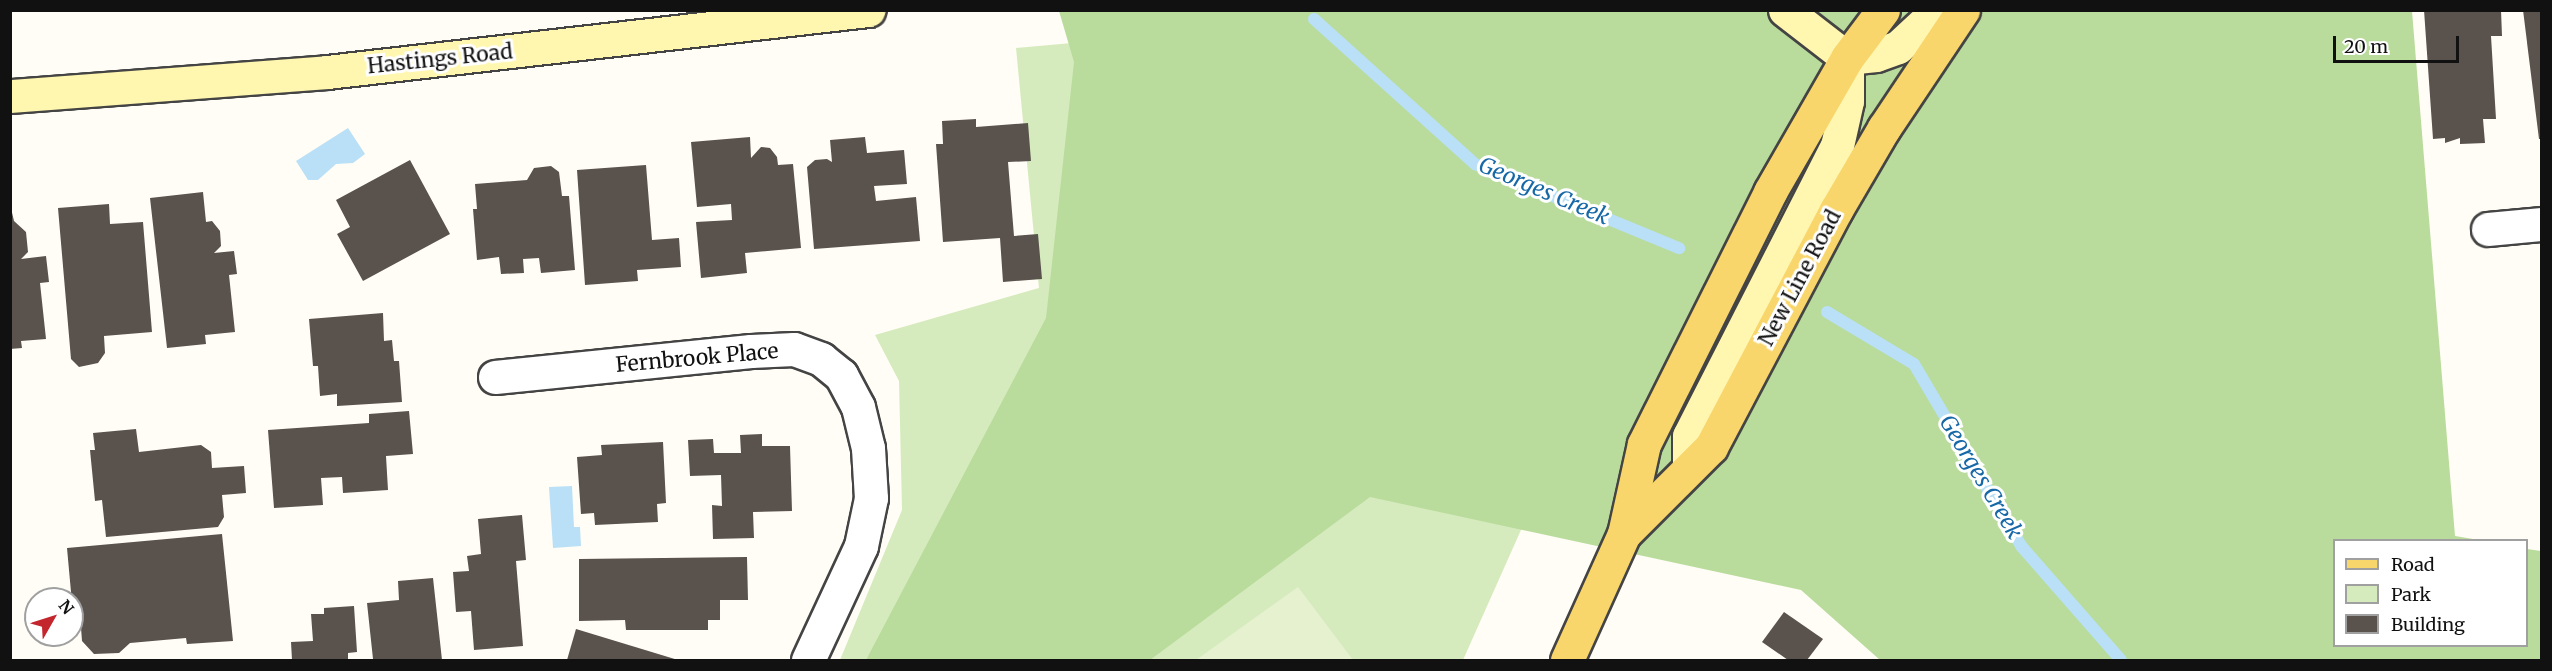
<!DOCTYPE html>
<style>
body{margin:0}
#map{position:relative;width:2552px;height:671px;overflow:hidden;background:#fffdf5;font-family:Merriweather,serif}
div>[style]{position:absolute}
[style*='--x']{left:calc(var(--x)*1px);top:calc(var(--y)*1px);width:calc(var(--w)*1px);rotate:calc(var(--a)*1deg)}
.green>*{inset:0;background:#d5ebbd}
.forest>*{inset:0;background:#b9dc9c}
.pitch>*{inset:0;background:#e6f2cf}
.water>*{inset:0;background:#b9e0f7}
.stream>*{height:12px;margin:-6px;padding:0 6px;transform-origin:6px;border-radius:6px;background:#b9e0f7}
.building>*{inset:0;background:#5a524d}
.roads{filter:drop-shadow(2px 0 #444) drop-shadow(-2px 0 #444) drop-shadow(0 2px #444) drop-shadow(0 -2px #444)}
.street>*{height:33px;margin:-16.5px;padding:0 16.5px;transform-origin:16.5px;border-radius:16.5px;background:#fff}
.secondary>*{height:33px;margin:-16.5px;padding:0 16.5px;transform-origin:16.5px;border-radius:16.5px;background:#fff6b0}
.primary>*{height:33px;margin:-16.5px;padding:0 16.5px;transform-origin:16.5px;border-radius:16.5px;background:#f9d66b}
span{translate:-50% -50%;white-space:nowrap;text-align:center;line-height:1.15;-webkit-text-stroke:6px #fff;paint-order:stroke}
.street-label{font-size:21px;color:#111}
.water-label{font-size:22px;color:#1768a6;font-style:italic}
.frame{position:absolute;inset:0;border:12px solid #111;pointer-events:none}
.legend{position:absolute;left:2333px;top:539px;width:195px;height:108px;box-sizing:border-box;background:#fff;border:2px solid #a0a0a0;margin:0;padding:8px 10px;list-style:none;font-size:18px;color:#111}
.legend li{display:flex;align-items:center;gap:12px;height:30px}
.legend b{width:30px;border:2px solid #a0a0a0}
.north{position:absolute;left:24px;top:587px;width:60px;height:60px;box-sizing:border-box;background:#fff;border:2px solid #a0a0a0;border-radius:50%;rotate:51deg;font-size:16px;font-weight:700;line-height:24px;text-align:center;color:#111}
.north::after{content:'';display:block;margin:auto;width:21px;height:27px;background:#c4262e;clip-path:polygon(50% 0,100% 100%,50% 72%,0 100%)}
.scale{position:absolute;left:2333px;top:36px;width:126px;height:27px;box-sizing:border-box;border:3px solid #111;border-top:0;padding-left:8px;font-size:18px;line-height:21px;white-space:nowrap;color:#111;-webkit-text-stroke:4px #fff;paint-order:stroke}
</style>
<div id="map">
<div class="green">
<i style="clip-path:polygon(1625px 10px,1644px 254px,1463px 660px,840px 660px,902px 510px,899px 381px,875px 335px,1039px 288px,1016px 48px,1321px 21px)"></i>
</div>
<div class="forest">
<i style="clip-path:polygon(1059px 11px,2412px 11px,2455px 536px,2479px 540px,2334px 540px,2334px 646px,2526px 646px,2527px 549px,2541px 551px,2541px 660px,1880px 660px,1801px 590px,1370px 497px,1150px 660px,866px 660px,1046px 318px,1074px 62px)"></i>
</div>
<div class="pitch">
<i style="clip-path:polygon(1298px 587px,1353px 660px,1196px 660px)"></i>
</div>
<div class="water">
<i style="clip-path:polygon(348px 128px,365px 154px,353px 163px,336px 164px,318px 180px,308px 180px,296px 161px)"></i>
<i style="clip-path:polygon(572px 486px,574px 527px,580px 527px,581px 546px,553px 548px,549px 487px)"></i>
</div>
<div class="stream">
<i style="--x:1314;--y:19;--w:217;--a:42"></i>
<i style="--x:1475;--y:164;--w:221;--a:22.4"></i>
<i style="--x:1827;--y:312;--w:101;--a:30.9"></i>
<i style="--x:1914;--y:364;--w:212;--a:59.5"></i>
<i style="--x:2022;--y:547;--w:150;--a:48.8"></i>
</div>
<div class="building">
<i style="clip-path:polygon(2424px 10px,2501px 10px,2502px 36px,2491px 36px,2496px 119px,2483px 119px,2485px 143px,2460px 144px,2460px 138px,2445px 143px,2445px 138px,2433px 139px)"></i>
<i style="clip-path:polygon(2523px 10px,2542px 10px,2542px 139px,2539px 139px)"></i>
<i style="clip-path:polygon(976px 119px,976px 127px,1028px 123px,1031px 161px,1008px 162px,1014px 236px,1038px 234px,1042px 279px,1003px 282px,1000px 238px,943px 242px,936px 144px,943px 144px,942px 121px)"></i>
<i style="clip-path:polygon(750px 137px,751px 158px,761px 147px,770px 148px,777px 157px,778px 165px,793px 164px,801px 248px,745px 253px,747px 273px,701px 278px,696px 222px,732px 220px,731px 204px,697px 207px,691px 142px)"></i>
<i style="clip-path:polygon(865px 137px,867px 153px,904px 150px,907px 184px,874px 186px,876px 201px,916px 197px,920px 241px,814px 249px,807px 167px,815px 160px,827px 159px,832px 162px,830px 140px)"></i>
<i style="clip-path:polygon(410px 160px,450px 234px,363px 281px,337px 234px,350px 227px,336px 200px)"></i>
<i style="clip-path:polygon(646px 165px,652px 240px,679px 238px,681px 267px,637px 270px,638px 281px,585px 285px,577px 170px)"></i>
<i style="clip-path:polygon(551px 166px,559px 172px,562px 196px,569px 196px,575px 270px,541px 273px,539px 258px,523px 259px,524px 273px,501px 274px,499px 257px,477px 260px,473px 209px,477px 209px,475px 184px,527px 180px,534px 168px)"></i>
<i style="clip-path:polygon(203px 192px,206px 222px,212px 221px,220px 231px,221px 246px,214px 253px,234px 251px,237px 274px,229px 275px,235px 332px,205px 335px,206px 344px,167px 348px,150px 198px)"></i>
<i style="clip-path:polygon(10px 204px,14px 221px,26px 232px,28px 252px,21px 259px,46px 256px,49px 282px,40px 283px,46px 339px,21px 341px,22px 348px,10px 349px)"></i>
<i style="clip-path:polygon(109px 204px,110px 224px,143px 222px,152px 332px,104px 336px,105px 353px,98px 363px,79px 367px,71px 359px,58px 208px)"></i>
<i style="clip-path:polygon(383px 313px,384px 341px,392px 340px,394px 361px,399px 361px,402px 402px,337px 406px,337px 394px,320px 396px,318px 366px,313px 366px,309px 319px)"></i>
<i style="clip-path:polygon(409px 411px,413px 454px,386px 456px,388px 490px,343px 493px,342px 477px,321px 478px,323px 505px,274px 508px,268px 430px,369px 423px,369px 414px)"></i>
<i style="clip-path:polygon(136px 429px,139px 452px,201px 445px,211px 452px,212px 468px,244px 466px,246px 493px,222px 495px,224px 517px,218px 527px,106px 537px,102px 500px,95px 501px,90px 450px,95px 450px,93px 433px)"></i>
<i style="clip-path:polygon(762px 434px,762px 446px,790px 446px,792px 511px,753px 512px,754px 538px,713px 539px,712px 505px,722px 506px,721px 475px,690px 476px,688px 440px,713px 439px,714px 453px,741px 453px,740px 435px)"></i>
<i style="clip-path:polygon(663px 442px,666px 503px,657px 504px,658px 522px,595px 525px,594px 513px,581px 514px,577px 457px,602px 455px,601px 445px)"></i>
<i style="clip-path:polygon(522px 515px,526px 560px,516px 561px,523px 646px,474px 650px,471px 611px,456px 612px,453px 572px,469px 571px,467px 556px,481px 554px,478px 519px)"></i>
<i style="clip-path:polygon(222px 534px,233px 641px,187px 644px,186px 638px,130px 643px,119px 653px,94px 654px,82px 641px,80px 614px,73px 614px,67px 548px)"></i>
<i style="clip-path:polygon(747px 557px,748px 600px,720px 600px,720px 620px,708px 620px,708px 630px,626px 630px,625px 620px,579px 621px,579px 559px)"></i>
<i style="clip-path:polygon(433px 578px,442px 660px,373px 659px,367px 603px,399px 600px,398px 581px)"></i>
<i style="clip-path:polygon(354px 606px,357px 652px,348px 653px,348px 660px,292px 660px,291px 642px,313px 641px,311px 614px,324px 614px,324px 608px)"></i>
<i style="clip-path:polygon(1784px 612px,1823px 639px,1807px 660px,1788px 660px,1762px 642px)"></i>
<i style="clip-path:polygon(576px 629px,678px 660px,567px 660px)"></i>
</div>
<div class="roads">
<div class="street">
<i style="--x:2488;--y:229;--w:54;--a:-5.3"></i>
<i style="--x:495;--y:377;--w:257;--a:-5.8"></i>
<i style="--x:751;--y:351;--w:43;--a:-2.7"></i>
<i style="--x:794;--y:349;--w:29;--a:20"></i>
<i style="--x:821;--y:359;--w:26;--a:39"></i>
<i style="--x:841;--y:375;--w:36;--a:62"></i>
<i style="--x:858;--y:407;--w:42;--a:76.3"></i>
<i style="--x:868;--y:448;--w:50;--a:86.6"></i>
<i style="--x:871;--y:498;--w:49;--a:101.8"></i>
<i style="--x:861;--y:546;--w:126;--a:114.9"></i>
</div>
<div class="secondary">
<i style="--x:1785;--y:10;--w:78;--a:37.7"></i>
<i style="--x:1847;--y:58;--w:29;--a:-6"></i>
<i style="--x:1876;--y:55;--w:23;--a:-20"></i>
<i style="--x:1898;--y:47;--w:54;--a:-42.8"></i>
<i style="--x:10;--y:96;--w:318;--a:-4.3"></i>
<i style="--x:327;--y:72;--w:545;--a:-6.54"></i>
<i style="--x:1689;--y:467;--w:31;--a:-90"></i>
<i style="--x:1689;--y:436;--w:326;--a:-63"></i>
<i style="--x:1837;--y:146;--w:46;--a:-77.5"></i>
<i style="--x:1847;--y:101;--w:43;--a:-90"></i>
</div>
<div class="primary">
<i style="--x:1624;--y:534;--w:123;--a:-45"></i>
<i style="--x:1711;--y:447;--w:268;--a:-62.2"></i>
<i style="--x:1836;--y:210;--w:95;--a:-59.7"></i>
<i style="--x:1884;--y:128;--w:142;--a:-56.2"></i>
<i style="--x:1567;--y:660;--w:138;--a:-65.7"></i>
<i style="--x:1624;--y:534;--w:92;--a:-77.5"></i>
<i style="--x:1644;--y:444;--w:282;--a:-63.4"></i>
<i style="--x:1770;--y:192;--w:155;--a:-60.1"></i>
<i style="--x:1847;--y:58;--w:60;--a:-53.1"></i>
</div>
</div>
<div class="street-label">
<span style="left:440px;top:59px;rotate:-6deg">Hastings Road</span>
<span style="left:1800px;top:278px;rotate:-62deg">New Line Road</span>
<span style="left:697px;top:358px;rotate:-5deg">Fernbrook Place</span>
</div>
<div class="water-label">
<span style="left:1544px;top:191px;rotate:23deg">Georges Creek</span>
<span style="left:1981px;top:477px;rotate:59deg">Georges Creek</span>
</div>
<div class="frame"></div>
<ul class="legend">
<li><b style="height:8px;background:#f9d66b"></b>Road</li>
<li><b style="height:16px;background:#d5ebbd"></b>Park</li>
<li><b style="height:16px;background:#5a524d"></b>Building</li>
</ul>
<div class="north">N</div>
<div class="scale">20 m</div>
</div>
